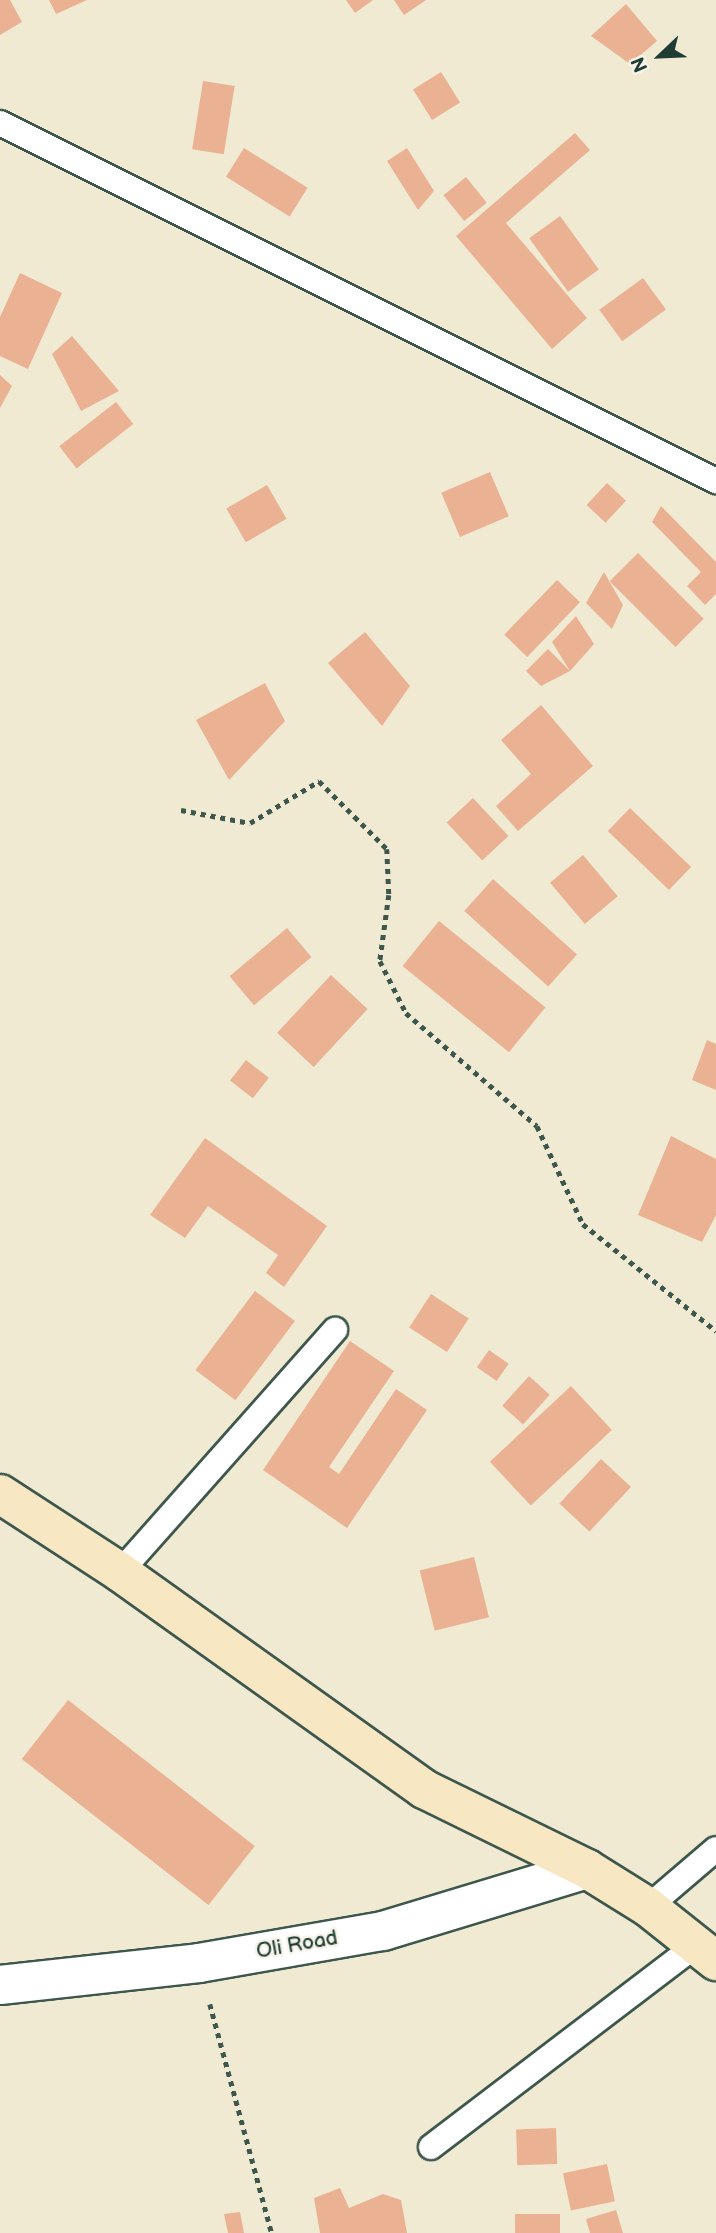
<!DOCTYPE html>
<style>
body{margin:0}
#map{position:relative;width:716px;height:2233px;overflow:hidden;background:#f0ead3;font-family:"Balsamiq Sans",sans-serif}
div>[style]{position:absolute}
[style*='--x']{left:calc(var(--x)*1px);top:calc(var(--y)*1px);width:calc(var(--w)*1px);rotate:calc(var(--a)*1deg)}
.building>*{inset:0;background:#eab293;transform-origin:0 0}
.path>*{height:4.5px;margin-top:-2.25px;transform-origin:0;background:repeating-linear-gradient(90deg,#3e574c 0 5px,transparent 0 10px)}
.roads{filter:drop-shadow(2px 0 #3e574c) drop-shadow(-2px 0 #3e574c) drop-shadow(0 2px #3e574c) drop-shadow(0 -2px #3e574c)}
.lane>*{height:24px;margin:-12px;padding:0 12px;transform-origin:12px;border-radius:12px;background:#fff}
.street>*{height:38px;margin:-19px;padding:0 19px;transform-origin:19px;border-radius:19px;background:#fff}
.secondary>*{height:38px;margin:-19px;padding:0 19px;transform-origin:19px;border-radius:19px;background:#f7e8c3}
span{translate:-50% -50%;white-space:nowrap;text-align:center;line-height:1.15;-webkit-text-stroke:5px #f7f3e8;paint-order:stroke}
.street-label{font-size:21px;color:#1f3d34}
.north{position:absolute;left:625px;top:21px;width:70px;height:70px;-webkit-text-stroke:5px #f7f3e8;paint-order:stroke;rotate:247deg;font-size:19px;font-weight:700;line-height:28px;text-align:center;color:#1f3d34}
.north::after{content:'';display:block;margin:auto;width:24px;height:32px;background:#1f3d34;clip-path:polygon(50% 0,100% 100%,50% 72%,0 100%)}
</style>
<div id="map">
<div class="building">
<i style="clip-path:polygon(0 0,10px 0,22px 22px,0 35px)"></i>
<i style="clip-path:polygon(49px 0,87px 0,56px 14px)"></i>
<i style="clip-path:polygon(346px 0,373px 0,355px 13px)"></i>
<i style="clip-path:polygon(394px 0,426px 0,404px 15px)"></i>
<i style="clip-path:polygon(626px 4px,657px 41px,630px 64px,591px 36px)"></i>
<i style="left:441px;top:72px;width:36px;height:33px;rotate:58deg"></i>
<i style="left:203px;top:81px;width:32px;height:69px;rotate:9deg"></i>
<i style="clip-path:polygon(575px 133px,590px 150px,506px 223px,587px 318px,552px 349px,456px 236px)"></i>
<i style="left:244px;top:148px;width:75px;height:34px;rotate:32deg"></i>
<i style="clip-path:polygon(407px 148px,434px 191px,418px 210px,387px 161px)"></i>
<i style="left:466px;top:177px;width:33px;height:29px;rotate:51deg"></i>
<i style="left:560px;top:216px;width:66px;height:38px;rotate:54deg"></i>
<i style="clip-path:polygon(20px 273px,62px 293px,28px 369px,0 356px,0 317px)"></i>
<i style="left:643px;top:278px;width:39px;height:54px;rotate:54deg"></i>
<i style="clip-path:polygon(72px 336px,119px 391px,81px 411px,52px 354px)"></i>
<i style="clip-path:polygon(0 375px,12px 386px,0 408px)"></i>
<i style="left:116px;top:402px;width:28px;height:72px;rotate:52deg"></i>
<i style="left:490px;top:472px;width:48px;height:53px;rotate:67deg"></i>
<i style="left:607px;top:483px;width:26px;height:30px;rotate:43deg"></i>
<i style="left:267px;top:485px;width:39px;height:47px;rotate:60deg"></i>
<i style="clip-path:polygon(661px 506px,716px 562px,716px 594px,705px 605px,687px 586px,701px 572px,652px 522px)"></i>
<i style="left:638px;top:553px;width:93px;height:40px;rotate:45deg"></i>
<i style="clip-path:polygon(604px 572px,623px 605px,612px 629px,586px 603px)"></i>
<i style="left:557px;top:580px;width:32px;height:76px;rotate:44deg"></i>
<i style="clip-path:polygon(576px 616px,594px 644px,570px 671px,541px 686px,526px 671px,548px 649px,570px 671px,552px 642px)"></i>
<i style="clip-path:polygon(365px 632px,410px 686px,382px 726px,328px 663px)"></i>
<i style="clip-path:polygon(265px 683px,285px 721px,229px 780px,196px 720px)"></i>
<i style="clip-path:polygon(541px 705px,593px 766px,518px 831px,496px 806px,531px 774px,501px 740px)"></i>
<i style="left:473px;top:798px;width:52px;height:36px;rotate:47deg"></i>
<i style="left:630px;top:808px;width:85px;height:32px;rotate:44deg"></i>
<i style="left:583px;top:855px;width:54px;height:43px;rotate:50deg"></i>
<i style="left:493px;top:879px;width:113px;height:43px;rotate:42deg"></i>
<i style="left:439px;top:921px;width:137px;height:58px;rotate:39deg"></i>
<i style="left:287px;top:928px;width:38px;height:75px;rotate:50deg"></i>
<i style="left:331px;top:975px;width:50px;height:79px;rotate:43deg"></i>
<i style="clip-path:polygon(707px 1040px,716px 1044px,716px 1090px,692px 1080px)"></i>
<i style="left:246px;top:1060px;width:29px;height:26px;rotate:38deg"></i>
<i style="clip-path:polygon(671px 1136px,716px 1159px,716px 1215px,702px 1242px,638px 1215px)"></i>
<i style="clip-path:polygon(205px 1138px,327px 1226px,284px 1287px,266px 1273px,278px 1255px,208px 1206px,185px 1238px,150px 1215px)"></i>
<i style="left:255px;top:1291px;width:50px;height:99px;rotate:37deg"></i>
<i style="left:431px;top:1294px;width:45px;height:40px;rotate:33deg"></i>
<i style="clip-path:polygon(350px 1341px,394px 1371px,329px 1467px,339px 1474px,396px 1389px,427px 1410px,347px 1528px,263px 1470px)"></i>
<i style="left:489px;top:1350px;width:24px;height:21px;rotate:35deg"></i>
<i style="left:529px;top:1376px;width:28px;height:40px;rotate:42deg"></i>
<i style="left:571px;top:1386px;width:60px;height:111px;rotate:47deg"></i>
<i style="left:601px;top:1459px;width:41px;height:61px;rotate:43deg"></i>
<i style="left:474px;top:1557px;width:62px;height:56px;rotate:76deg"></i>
<i style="left:68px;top:1700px;width:237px;height:75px;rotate:38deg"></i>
<i style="left:556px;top:2128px;width:36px;height:40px;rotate:88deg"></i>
<i style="left:607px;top:2164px;width:38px;height:45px;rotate:78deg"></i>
<i style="clip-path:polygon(340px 2188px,349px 2208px,383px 2194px,401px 2200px,407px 2233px,320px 2233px,314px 2198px)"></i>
<i style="clip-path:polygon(616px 2210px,623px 2233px,590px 2233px,586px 2219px)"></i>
<i style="clip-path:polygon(240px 2212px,244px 2233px,228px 2233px,224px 2214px)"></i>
<i style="left:515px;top:2214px;width:45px;height:19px"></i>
</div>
<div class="path">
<i style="--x:181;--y:810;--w:70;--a:10.7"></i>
<i style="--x:250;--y:823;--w:81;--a:-31.3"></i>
<i style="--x:319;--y:781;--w:96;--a:45"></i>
<i style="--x:387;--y:849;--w:46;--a:87.5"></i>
<i style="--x:389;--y:895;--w:67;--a:97.8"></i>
<i style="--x:380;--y:961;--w:58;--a:63.4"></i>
<i style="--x:406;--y:1013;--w:173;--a:40.8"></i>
<i style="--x:537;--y:1126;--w:108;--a:64.9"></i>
<i style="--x:583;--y:1224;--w:171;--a:38.8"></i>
<i style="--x:210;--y:2004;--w:237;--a:74.9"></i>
</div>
<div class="roads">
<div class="lane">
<i style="--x:0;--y:123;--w:801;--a:26.57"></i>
<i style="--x:120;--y:1572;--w:324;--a:-48.4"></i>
<i style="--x:648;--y:1907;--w:89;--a:-40.5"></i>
<i style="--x:431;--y:2147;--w:332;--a:-37.3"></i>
</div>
<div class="street">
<i style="--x:0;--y:1985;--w:200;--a:-6.3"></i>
<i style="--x:199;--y:1963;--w:187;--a:-9.9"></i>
<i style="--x:383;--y:1931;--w:213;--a:-16.9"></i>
</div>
<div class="secondary">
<i style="--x:0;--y:1494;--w:143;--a:33"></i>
<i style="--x:120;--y:1572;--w:374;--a:35.5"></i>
<i style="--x:424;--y:1789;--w:182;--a:26.1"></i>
<i style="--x:587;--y:1869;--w:72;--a:31.9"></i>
<i style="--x:648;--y:1907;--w:87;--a:38.5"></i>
</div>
</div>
<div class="street-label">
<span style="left:297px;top:1945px;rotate:-10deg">Oli Road</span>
</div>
<div class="north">N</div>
</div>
